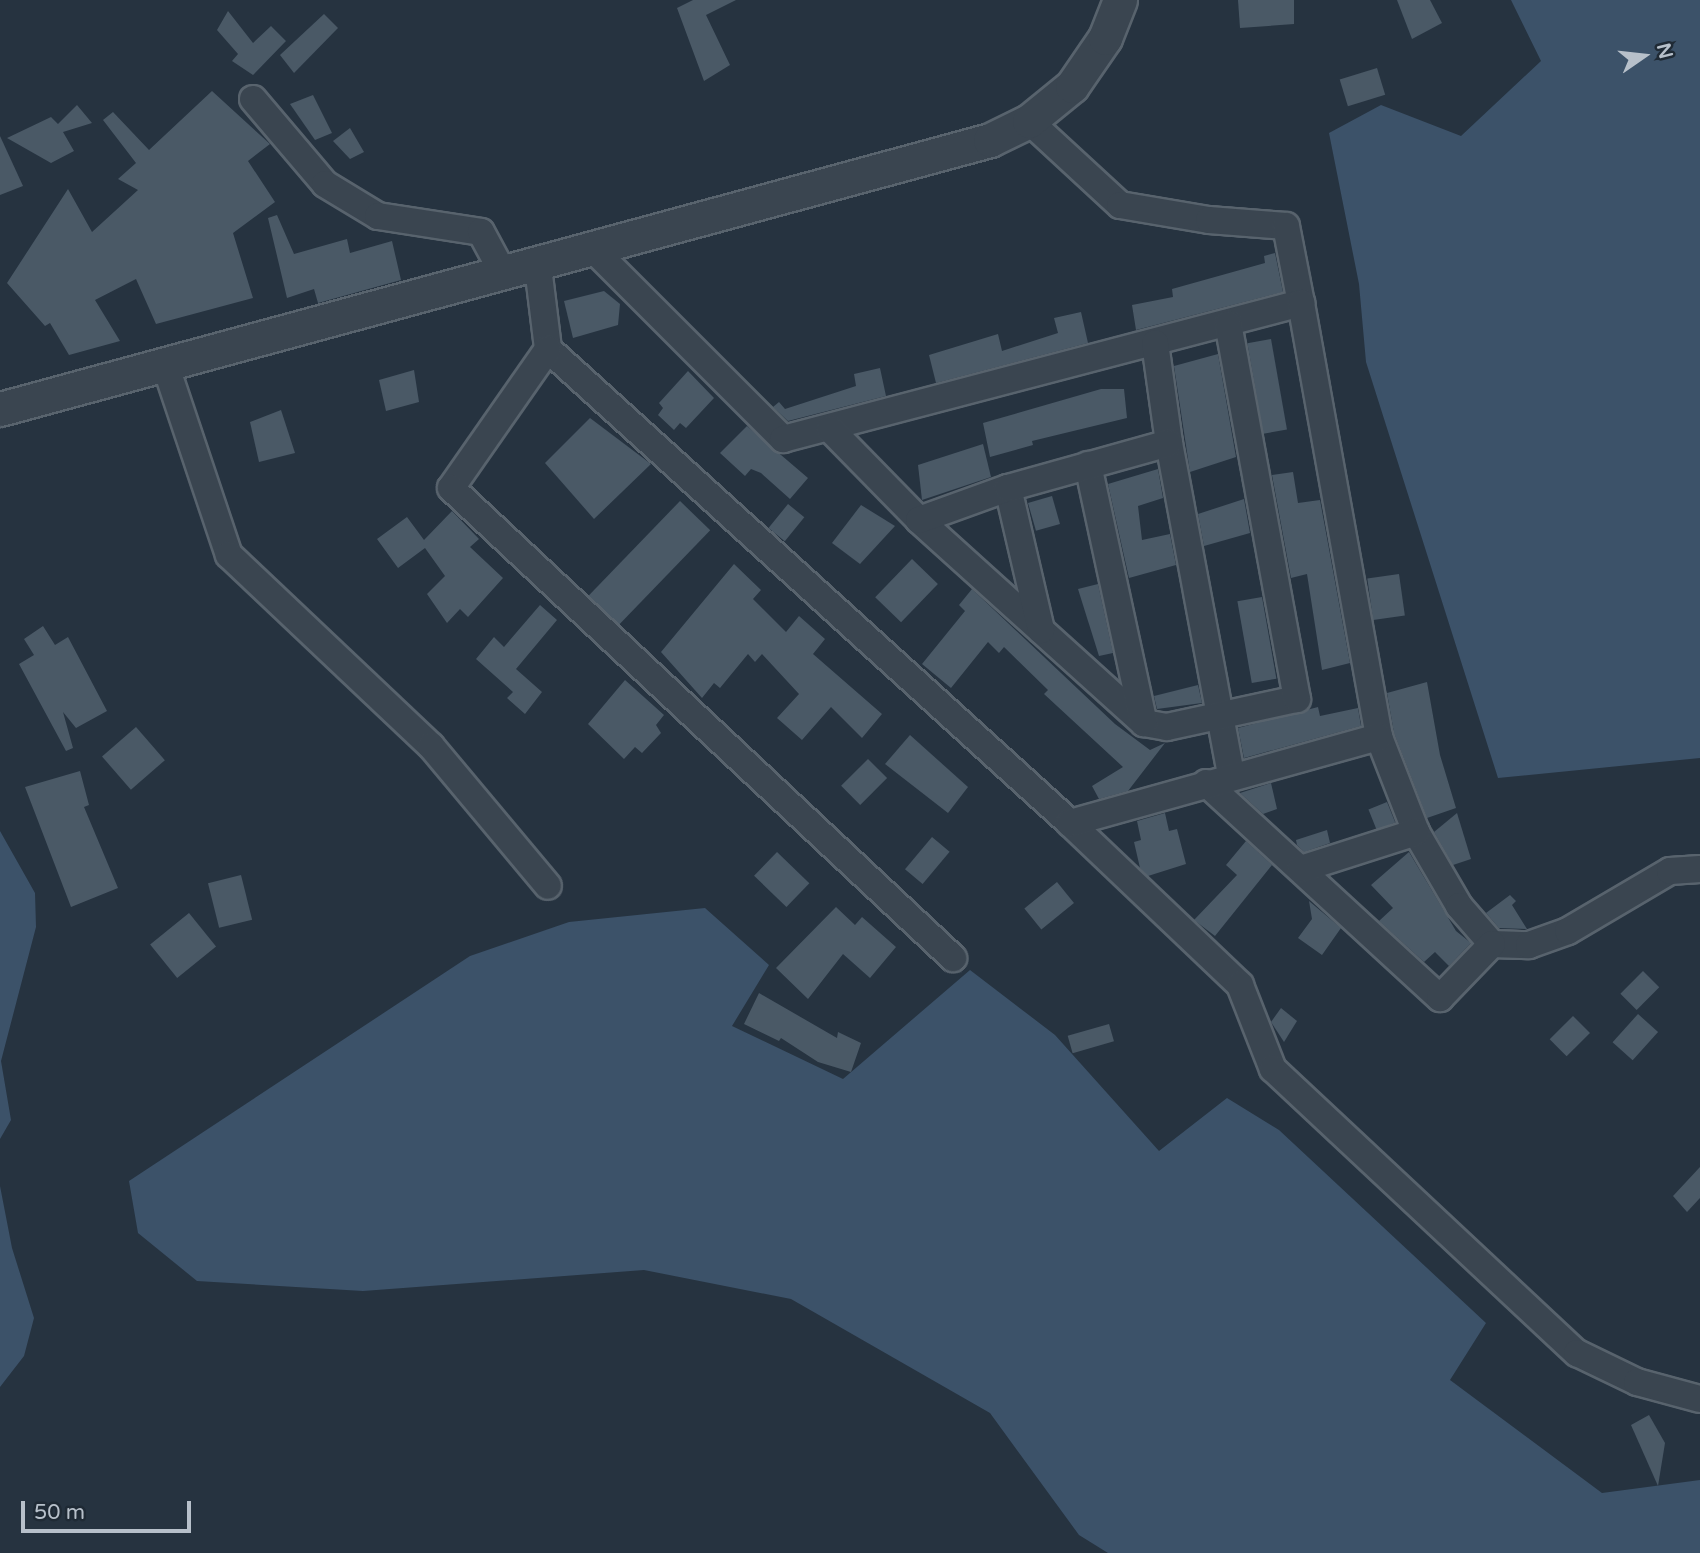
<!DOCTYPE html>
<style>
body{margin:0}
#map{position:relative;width:1700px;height:1553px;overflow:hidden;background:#263340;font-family:"Varela Round",sans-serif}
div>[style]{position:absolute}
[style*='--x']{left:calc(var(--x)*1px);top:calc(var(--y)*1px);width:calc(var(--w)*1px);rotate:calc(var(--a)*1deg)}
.water>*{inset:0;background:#3c5269}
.building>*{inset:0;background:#4a5966;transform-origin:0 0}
.roads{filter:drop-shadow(2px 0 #58636d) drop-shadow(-2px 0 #58636d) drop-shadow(0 2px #58636d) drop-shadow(0 -2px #58636d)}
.minor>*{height:26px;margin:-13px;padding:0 13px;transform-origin:13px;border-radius:13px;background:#3a4550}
.tertiary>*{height:33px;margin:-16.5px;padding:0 16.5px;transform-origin:16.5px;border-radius:16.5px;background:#3a4550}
span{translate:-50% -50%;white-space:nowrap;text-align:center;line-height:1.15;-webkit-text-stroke:5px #1f2a35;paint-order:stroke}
.north{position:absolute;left:1609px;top:21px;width:70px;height:70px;-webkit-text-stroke:5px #1f2a35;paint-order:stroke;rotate:76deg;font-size:19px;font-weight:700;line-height:28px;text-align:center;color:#b7c0ca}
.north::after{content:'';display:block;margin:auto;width:24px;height:32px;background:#b7c0ca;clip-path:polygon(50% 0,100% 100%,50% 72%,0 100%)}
.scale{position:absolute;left:21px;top:1501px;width:170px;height:32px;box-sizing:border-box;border:4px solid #b7c0ca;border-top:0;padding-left:9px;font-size:21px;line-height:24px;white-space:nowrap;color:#b7c0ca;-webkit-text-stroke:5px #1f2a35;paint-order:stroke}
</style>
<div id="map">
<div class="water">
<i style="clip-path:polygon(1511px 0,1700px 0,1700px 758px,1498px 778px,1366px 362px,1359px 284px,1329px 133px,1381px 105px,1461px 136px,1541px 61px)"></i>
<i style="clip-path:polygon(0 831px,35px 893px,36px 927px,1px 1061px,11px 1120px,0 1139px)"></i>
<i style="clip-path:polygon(705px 908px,769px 965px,732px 1026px,843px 1079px,970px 970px,1055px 1035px,1159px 1151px,1227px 1098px,1279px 1130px,1486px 1323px,1450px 1380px,1602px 1493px,1700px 1480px,1700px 1553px,1108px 1553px,1079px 1535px,990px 1413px,791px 1299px,644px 1270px,363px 1291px,197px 1281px,138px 1233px,129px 1181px,470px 956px,569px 922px)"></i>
<i style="clip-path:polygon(0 1186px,12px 1248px,34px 1318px,24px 1356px,0 1387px)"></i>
</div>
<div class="building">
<i style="clip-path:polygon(693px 0,736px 0,706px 15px,730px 65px,704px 81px,677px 8px)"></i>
<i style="clip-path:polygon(1238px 0,1294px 0,1294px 24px,1240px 28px)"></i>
<i style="clip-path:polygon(1397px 0,1430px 0,1442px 23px,1412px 39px)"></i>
<i style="clip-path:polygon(228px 11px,253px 43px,271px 26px,286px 41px,253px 75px,232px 61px,238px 54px,217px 30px)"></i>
<i style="clip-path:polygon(324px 14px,338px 28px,294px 73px,280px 55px)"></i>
<i style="left:1377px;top:68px;width:28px;height:39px;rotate:73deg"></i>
<i style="clip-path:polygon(212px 91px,270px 144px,248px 161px,275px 202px,233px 233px,253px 298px,156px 324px,136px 279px,95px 300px,120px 341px,69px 355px,50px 323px,45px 326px,7px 283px,68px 189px,92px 232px,138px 190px,118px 179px,136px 163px,103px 120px,113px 112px,149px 150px)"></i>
<i style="clip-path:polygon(313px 95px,332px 133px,315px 140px,290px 104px)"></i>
<i style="clip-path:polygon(77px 105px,92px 123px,63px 132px,74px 151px,51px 163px,7px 138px,51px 117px,58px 124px)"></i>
<i style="clip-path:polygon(350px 128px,364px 152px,350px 159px,333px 141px)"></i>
<i style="clip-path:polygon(0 136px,23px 186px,0 195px)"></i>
<i style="clip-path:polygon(277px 215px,294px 254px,347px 239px,350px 253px,392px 241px,401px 280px,318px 303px,314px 289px,287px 298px,268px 218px)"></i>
<i style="clip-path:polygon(1275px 253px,1283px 292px,1136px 330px,1132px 305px,1173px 297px,1172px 289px,1265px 263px,1264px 256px)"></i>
<i style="clip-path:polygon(604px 291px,620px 304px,618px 325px,573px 338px,564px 301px)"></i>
<i style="clip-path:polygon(1081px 312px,1088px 343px,936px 383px,929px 355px,998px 334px,1002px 351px,1058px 333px,1054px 318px)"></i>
<i style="left:1271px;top:339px;width:92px;height:24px;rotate:80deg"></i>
<i style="clip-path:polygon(1218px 354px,1236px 457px,1190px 472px,1174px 366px)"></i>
<i style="clip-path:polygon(880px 368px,886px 396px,788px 421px,773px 407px,779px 402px,785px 409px,856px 386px,854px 374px)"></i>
<i style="clip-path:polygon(414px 370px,419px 402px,386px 411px,379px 380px)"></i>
<i style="clip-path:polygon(688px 371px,714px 398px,686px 428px,680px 423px,674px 430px,658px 415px,663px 408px,659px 403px)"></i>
<i style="clip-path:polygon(1101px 389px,1124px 389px,1127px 418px,1032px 441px,1033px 445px,990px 457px,983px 423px)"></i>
<i style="clip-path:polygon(281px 410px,295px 453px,259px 462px,250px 422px)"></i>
<i style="clip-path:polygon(590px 418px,651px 464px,594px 519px,545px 463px)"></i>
<i style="clip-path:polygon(747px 426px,808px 478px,790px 499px,761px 473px,751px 469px,745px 476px,720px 453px)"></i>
<i style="clip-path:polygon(983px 444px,991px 477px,922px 500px,918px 465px)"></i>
<i style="clip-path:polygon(1158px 469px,1163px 498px,1138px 506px,1142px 540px,1170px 534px,1176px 565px,1129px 578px,1108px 484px)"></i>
<i style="clip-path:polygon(1293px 472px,1298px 503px,1320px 500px,1350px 663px,1322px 670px,1307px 574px,1291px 578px,1272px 475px)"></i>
<i style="left:1052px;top:496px;width:29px;height:25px;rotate:74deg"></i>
<i style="clip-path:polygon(1244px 499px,1250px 533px,1204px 546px,1198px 514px)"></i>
<i style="left:680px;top:501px;width:42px;height:132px;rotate:44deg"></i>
<i style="left:788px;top:504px;width:21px;height:31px;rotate:39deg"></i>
<i style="clip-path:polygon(861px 505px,895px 526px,860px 564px,832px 543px)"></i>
<i style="clip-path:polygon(452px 511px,479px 539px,470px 547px,503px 578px,468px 617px,460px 609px,447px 623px,427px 594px,445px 576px,425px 548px,398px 568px,377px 539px,407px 517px,424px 540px)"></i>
<i style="left:912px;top:559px;width:36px;height:53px;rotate:44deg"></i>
<i style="clip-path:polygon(734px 564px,761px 590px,753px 599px,786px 632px,799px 616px,825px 639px,813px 654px,882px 714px,862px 738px,831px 707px,802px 740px,777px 718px,799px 694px,762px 654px,755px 662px,748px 654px,720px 688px,714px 683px,702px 698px,661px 652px)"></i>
<i style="left:1399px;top:574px;width:42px;height:32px;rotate:82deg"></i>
<i style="clip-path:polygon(1098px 584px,1113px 653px,1099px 656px,1078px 589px)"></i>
<i style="clip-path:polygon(972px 589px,1115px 724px,1150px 750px,1165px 743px,1128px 791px,1099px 799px,1092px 786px,1123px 767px,1044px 694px,1048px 690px,1004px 647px,999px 653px,988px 642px,951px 688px,922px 664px,965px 611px,959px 605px)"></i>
<i style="left:1262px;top:597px;width:83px;height:25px;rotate:80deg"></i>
<i style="clip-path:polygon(540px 605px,557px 620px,516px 669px,542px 692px,525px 714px,507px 698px,513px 692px,476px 659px,494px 637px,504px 647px)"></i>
<i style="clip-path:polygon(43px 626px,55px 645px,68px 637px,107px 711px,76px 728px,63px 712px,73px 748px,66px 751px,19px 664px,34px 655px,24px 639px)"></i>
<i style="clip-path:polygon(625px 680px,664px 715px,656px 725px,661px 733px,642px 753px,635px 747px,624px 759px,588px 724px)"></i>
<i style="clip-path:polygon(1427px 682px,1440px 755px,1456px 808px,1427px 818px,1394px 733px,1387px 693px)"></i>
<i style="clip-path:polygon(1198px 685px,1202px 703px,1157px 709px,1154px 696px)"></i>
<i style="clip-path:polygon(1318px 707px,1320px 716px,1358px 708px,1361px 726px,1244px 758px,1238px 728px)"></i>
<i style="left:136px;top:727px;width:44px;height:45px;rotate:49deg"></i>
<i style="clip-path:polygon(910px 735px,968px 787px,948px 813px,885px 764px)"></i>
<i style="left:868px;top:759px;width:27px;height:38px;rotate:45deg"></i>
<i style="clip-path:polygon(80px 771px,89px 805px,84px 807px,118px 888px,71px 907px,25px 787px)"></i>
<i style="clip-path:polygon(1271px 783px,1277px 809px,1263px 814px,1240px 793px)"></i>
<i style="left:1387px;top:802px;width:22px;height:20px;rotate:68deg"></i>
<i style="clip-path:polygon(1165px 813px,1169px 831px,1177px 829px,1186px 864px,1148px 876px,1140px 868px,1134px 842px,1141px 840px,1137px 821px)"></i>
<i style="clip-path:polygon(1457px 813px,1471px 859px,1453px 865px,1434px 832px)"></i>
<i style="clip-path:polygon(1327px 830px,1330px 843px,1304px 852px,1297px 845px,1296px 840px)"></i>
<i style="left:932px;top:837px;width:23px;height:42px;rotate:40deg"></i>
<i style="clip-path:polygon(1246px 841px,1272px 865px,1215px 936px,1194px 920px,1237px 875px,1226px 865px)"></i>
<i style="left:777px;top:852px;width:45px;height:33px;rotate:44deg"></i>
<i style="clip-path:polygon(1409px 852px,1456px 931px,1471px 943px,1449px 966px,1435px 952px,1424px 962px,1379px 921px,1393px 908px,1371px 885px)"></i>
<i style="left:241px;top:875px;width:46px;height:34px;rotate:76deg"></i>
<i style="left:1057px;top:882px;width:27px;height:42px;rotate:51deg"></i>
<i style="clip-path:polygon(1510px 895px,1516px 901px,1512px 905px,1527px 929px,1499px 928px,1486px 913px)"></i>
<i style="clip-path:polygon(1309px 901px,1341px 928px,1322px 955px,1298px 938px,1312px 919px)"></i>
<i style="clip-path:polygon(836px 907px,855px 925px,862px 917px,896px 947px,870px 978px,843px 954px,808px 999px,776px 968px)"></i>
<i style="left:189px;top:913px;width:43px;height:50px;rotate:51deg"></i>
<i style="left:1643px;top:971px;width:23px;height:32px;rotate:45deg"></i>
<i style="clip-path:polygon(759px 993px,837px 1038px,838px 1032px,861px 1043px,851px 1072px,818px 1062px,781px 1038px,779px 1041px,744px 1024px)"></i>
<i style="clip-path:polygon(1281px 1008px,1297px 1021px,1284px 1042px,1271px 1022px)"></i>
<i style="left:1638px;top:1014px;width:27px;height:38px;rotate:42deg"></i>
<i style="left:1573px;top:1016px;width:24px;height:33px;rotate:45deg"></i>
<i style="left:1109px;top:1024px;width:18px;height:43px;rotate:74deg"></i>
<i style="clip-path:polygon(1700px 1167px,1700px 1198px,1687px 1212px,1673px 1196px)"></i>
<i style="clip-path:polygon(1649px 1415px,1665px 1443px,1658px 1486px,1631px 1425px)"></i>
</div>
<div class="roads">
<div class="minor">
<i style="--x:253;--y:99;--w:111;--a:49.7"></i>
<i style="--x:325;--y:184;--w:62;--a:31.1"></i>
<i style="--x:378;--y:216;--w:104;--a:8.8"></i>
<i style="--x:481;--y:232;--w:44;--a:61.7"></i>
<i style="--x:1029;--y:121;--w:124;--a:42.7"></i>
<i style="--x:1120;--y:205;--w:90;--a:9.6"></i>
<i style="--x:1209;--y:220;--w:77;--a:4.5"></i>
<i style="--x:1286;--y:226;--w:78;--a:79"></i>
<i style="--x:593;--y:249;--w:269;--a:45"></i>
<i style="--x:783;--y:439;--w:536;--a:-14.71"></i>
<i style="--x:1301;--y:303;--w:441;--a:79.8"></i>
<i style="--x:1379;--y:737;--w:102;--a:68.7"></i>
<i style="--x:1416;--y:832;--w:86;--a:59.8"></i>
<i style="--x:1459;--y:906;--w:50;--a:49"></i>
<i style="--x:1492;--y:944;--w:37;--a:2"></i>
<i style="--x:1529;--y:945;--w:41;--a:-19.7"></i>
<i style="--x:1568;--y:931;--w:118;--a:-30.5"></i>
<i style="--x:1670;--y:871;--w:30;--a:-4"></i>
<i style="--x:538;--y:267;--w:83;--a:83"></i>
<i style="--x:548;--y:349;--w:705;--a:42.24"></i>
<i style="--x:1070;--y:823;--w:235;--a:43.6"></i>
<i style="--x:1240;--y:985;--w:90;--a:68.6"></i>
<i style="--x:1273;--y:1069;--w:416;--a:43.1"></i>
<i style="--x:1577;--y:1353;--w:67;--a:25.8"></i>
<i style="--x:1637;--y:1382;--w:65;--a:15.1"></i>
<i style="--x:1155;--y:343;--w:101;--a:82"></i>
<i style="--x:1169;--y:443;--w:338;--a:79.4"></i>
<i style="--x:548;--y:349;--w:169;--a:124.9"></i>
<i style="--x:451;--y:488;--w:688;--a:43.11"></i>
<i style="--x:166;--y:367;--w:198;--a:71.5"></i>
<i style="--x:229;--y:555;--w:278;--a:43.4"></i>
<i style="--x:431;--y:746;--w:182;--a:50.1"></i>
<i style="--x:830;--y:429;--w:127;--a:45.6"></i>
<i style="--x:919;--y:520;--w:303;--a:42.1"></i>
<i style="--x:1144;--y:723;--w:23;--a:10"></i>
<i style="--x:1167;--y:727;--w:133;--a:-12.2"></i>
<i style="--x:1297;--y:699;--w:381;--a:-100.4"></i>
<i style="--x:1088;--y:465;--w:264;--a:77.8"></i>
<i style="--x:1008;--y:488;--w:146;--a:76.9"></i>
<i style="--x:919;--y:520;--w:95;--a:-19.8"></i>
<i style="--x:1008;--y:488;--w:167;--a:-15.6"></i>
<i style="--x:1206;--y:783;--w:318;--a:42.6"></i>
<i style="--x:1440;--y:998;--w:75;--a:-46.1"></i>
<i style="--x:1070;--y:823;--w:321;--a:-15.6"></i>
<i style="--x:1301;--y:869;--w:121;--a:-17.8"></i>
</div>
<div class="tertiary">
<i style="--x:0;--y:409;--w:1026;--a:-15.2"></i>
<i style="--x:990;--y:140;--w:43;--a:-26"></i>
<i style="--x:1029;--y:121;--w:55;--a:-39.1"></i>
<i style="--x:1072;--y:86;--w:58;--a:-55.5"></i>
<i style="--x:1105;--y:38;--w:41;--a:-68.5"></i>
</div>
</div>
<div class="north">N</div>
<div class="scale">50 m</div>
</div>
